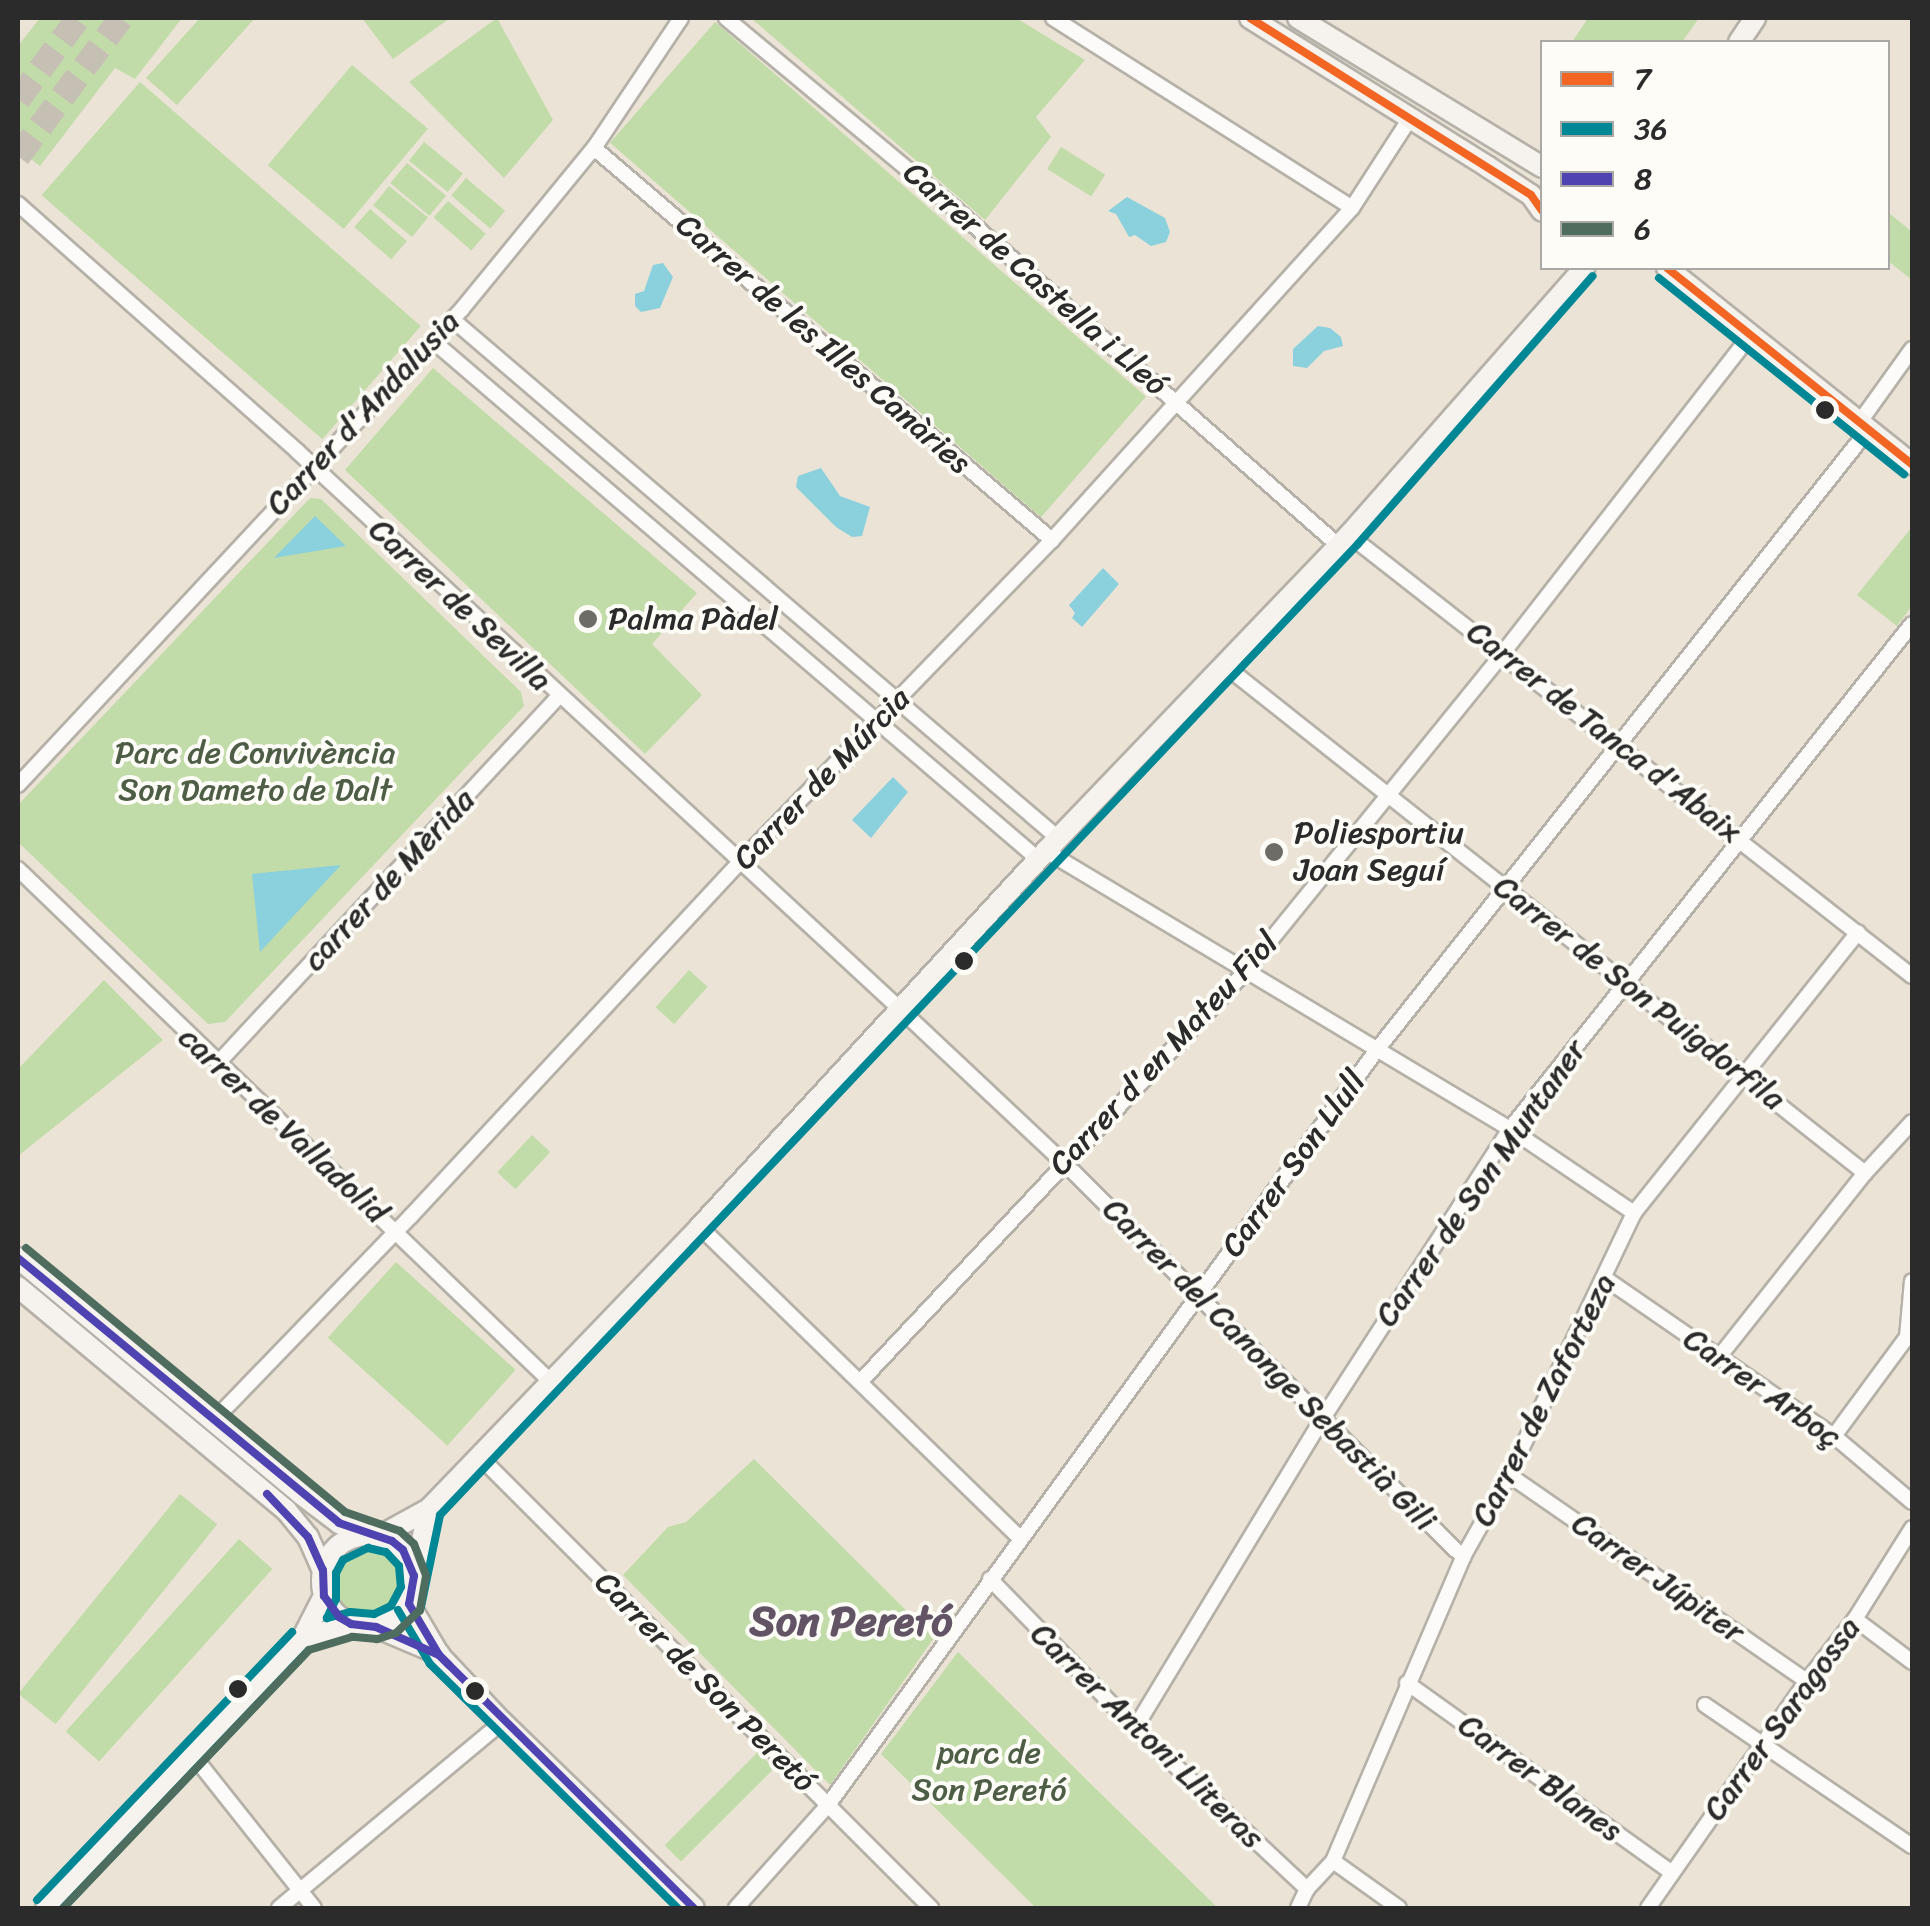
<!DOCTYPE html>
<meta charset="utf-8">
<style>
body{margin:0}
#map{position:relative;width:1930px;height:1926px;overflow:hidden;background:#ebe4d6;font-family:Sriracha,sans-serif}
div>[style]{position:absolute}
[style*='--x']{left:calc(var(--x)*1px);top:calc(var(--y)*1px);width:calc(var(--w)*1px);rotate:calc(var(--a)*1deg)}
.green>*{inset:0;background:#c1dba9;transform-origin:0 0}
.round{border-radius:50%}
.water>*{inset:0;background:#8bd0dd}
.highway-tunnel>*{height:25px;margin-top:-12.5px;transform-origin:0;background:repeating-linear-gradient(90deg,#c5bfb4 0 25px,transparent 0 37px)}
.roads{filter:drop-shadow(2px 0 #b5b1a8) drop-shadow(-2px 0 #b5b1a8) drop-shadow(0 2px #b5b1a8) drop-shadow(0 -2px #b5b1a8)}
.street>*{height:14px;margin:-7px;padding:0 7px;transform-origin:7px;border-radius:7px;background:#fcfbf9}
.secondary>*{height:20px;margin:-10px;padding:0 10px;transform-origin:10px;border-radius:10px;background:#f6f2ee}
.secondary>.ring{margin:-10px;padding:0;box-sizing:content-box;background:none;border:20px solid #f6f2ee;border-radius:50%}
.bus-1>*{height:8px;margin:-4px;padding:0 4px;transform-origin:4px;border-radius:4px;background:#f26522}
.bus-2>*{height:8px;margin:-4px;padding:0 4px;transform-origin:4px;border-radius:4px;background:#008795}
.bus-3>*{height:8px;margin:-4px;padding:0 4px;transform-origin:4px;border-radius:4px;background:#4e43b1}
.bus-4>*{height:8px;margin:-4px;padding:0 4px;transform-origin:4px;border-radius:4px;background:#4f6d5e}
.dots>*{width:28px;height:28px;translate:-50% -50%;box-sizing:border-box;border:5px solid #fdfcf7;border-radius:50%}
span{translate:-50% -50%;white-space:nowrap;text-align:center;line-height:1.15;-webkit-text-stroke:8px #fdfcf7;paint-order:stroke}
.street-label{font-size:32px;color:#2b2b2b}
.poi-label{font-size:32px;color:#2b2b2b}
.left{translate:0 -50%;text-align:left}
.park-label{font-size:32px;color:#4e5e46}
.district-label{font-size:42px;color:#635465;font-weight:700}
.frame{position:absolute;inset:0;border:20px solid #2b2b2b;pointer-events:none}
.legend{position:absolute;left:1540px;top:40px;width:350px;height:230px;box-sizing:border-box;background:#fdfcf7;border:2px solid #a9a8a5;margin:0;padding:12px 18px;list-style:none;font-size:30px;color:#2b2b2b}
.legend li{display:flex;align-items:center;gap:20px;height:50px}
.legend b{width:50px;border:2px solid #a9a8a5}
</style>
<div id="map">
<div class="green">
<i style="clip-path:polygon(40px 18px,182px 18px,135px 79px,115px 68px,40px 166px,18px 149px,18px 46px)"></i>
<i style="clip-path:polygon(200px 18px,255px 18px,177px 105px,146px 78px)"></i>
<i style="clip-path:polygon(362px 18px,450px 18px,393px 59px)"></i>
<i style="clip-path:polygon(497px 18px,553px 120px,504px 178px,409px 82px)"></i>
<i style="clip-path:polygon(751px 18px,1016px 18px,1085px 60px,1036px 117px,1051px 137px,985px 220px)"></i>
<i style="clip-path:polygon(1588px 18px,1699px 18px,1682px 42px,1572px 42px)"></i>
<i style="left:715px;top:22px;width:571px;height:160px;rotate:41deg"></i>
<i style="left:352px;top:65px;width:99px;height:131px;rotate:40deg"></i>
<i style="left:140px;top:82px;width:372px;height:150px;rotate:41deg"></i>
<i style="left:424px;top:142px;width:50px;height:24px;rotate:39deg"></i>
<i style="left:1061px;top:147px;width:52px;height:26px;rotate:32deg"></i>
<i style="left:407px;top:163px;width:51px;height:26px;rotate:40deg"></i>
<i style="left:466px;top:178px;width:51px;height:23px;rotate:40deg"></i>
<i style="left:389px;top:186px;width:50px;height:25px;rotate:39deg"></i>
<i style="left:448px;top:201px;width:50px;height:22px;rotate:41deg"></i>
<i style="left:370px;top:209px;width:49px;height:24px;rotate:41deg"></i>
<i style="clip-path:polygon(1888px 212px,1912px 232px,1912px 280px,1888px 261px)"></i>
<i style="clip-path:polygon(433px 368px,697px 593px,652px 644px,702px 695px,645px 754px,345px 470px)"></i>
<i style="clip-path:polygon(310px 498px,321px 499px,521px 692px,524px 706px,225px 1022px,208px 1024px,18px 842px,18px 805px)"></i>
<i style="clip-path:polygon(1912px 527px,1912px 606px,1897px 626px,1857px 595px)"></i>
<i style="left:689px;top:970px;width:25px;height:50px;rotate:42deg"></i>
<i style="clip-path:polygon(104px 980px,163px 1040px,18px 1156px,18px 1069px)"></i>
<i style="left:532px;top:1135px;width:25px;height:51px;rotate:43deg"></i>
<i style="left:396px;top:1262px;width:161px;height:102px;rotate:42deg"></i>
<i style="clip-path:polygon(754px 1459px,934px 1638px,830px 1785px,623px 1575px,668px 1527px,686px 1522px)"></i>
<i style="left:180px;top:1494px;width:48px;height:257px;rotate:39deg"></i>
<i style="left:239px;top:1539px;width:45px;height:259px;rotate:42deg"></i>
<i class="round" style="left:330px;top:1547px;width:74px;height:74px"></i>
<i style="clip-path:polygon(958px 1652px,1097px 1790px,1218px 1908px,1036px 1908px,881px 1754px)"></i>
<i style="left:758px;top:1752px;width:23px;height:132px;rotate:45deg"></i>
</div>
<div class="water">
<i style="clip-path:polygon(1127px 197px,1165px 218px,1170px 232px,1166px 242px,1151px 246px,1135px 235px,1129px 237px,1116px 214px,1108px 211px)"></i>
<i style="clip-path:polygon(663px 263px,673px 277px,660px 308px,641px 312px,635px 306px,635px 294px,644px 291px,653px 265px)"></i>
<i style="clip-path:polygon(1318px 326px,1330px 328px,1341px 337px,1343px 346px,1324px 351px,1307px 368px,1293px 366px,1293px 349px)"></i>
<i style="clip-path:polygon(821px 468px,840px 496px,870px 507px,862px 536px,852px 537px,836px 527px,796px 487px,798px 476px)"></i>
<i style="clip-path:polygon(315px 516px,346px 546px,274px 558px)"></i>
<i style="clip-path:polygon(1103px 568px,1119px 584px,1082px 627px,1072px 618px,1075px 613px,1069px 605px)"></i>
<i style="clip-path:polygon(893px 777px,908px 792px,871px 838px,852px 820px)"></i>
<i style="clip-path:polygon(341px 865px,260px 952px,252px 874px)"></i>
</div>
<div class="highway-tunnel">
<i style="--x:18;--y:99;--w:101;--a:-53.5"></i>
<i style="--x:18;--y:156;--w:172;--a:-53.3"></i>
</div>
<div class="roads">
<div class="street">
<i style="--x:726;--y:18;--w:294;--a:39.8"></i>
<i style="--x:952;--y:206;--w:515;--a:41.3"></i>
<i style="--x:1053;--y:18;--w:354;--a:32.4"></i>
<i style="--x:594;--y:148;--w:603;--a:40.56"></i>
<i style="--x:18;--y:204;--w:373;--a:41.5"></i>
<i style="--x:297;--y:451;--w:822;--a:42.78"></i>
<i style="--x:900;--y:1009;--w:225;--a:43.2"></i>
<i style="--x:1064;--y:1163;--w:561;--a:44.64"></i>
<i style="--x:452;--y:319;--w:798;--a:40.58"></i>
<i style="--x:433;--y:341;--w:796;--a:40.57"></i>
<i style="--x:1859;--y:423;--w:91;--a:-54.4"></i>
<i style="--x:1349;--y:535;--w:715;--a:38.07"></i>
<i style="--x:1224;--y:665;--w:818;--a:38.4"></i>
<i style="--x:18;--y:785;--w:651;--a:-46.99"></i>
<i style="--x:462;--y:309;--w:208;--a:-50.7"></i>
<i style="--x:594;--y:148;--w:156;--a:-56.2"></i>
<i style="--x:1046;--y:851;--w:541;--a:30.93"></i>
<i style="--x:1510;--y:1129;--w:150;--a:34.1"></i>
<i style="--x:18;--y:869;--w:737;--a:43.9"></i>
<i style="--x:218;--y:1063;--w:501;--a:-47.1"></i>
<i style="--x:700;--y:1227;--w:445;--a:44.2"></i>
<i style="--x:1606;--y:1279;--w:277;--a:34.6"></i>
<i style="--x:1834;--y:1436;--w:102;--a:40.2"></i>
<i style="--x:1719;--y:1357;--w:235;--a:-51.6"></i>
<i style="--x:1865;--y:1173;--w:69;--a:-47.3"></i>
<i style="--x:860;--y:1382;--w:562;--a:-46.8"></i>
<i style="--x:1245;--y:972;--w:410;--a:-51"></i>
<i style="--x:1503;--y:653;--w:402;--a:-52.1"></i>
<i style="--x:214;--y:1420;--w:284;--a:-46"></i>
<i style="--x:411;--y:1216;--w:483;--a:-47.1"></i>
<i style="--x:740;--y:862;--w:448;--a:-45.9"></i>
<i style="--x:1052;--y:540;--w:447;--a:-47.9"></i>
<i style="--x:1352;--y:208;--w:105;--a:-57.1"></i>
<i style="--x:1834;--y:1436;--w:123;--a:-53.6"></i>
<i style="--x:1907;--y:1337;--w:56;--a:-84.9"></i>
<i style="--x:478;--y:1455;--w:641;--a:45"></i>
<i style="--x:1509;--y:1475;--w:362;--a:34.7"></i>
<i style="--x:990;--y:1579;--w:208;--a:45.8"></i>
<i style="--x:1135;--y:1728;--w:236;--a:43.1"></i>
<i style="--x:1855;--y:1619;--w:71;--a:37"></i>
<i style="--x:1407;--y:1683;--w:326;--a:35.6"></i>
<i style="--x:1705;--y:1705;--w:250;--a:34.3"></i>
<i style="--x:1135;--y:1728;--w:363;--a:-58.8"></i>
<i style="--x:1323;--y:1418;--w:344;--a:-57.1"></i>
<i style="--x:1510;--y:1129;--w:645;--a:-51.48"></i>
<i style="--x:192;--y:1754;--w:196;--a:51.6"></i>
<i style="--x:1333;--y:1861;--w:81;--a:35.5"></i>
<i style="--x:279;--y:1908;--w:290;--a:-39.8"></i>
<i style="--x:736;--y:1908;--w:138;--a:-48.2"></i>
<i style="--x:828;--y:1805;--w:932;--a:-53.99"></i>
<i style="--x:1376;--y:1051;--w:792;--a:-51.61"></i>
<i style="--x:1298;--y:1908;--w:21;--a:-65"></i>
<i style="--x:1307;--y:1889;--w:38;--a:-47"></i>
<i style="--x:1333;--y:1861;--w:331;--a:-66.8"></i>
<i style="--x:1463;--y:1557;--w:94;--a:-60.7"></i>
<i style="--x:1509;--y:1475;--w:290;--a:-64.5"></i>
<i style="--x:1634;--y:1213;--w:359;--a:-51.4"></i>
<i style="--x:1648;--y:1908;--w:277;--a:-55"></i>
<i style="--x:1807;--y:1681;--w:78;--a:-52.3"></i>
<i style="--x:1855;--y:1619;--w:107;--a:-57.9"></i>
</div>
<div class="secondary">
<i style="--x:1250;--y:18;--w:281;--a:32"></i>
<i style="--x:1488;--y:167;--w:51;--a:33.1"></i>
<i style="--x:1531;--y:195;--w:19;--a:55"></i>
<i style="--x:1298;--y:18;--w:286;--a:31.4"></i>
<i style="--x:1739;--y:42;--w:29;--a:-56"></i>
<i style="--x:1667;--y:268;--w:314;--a:38.7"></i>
<i style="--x:18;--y:1258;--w:368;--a:39.8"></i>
<i style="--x:301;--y:1494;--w:48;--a:37.3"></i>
<i style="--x:339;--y:1523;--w:30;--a:23"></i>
<i style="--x:18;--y:1287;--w:349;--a:39.8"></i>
<i style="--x:286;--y:1510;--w:35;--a:51"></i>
<i style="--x:308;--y:1537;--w:36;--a:66"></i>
<i class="ring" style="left:322px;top:1535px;width:72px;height:72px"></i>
<i style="--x:380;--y:1536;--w:56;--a:-28.9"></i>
<i style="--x:429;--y:1509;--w:391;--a:-46.1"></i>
<i style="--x:700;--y:1227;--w:511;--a:-47.38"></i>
<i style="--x:1046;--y:851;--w:438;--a:-46.2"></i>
<i style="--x:1349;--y:535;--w:356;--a:-48.6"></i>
<i style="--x:414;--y:1576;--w:69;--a:-77.4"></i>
<i style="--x:409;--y:1604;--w:59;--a:59.5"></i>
<i style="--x:439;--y:1655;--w:92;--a:46.8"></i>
<i style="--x:502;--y:1722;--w:267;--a:44.1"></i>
<i style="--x:376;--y:1627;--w:69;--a:23.2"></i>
<i style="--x:302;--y:1639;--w:51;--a:-17"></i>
<i style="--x:46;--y:1908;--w:371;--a:-46.4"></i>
<i style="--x:302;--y:1639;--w:48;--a:-62.9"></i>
</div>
</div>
<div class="bus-1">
<i style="--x:1250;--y:18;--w:332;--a:32.2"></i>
<i style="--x:1531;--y:195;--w:19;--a:55"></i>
<i style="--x:1667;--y:268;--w:314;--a:38.7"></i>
</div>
<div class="bus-2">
<i style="--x:1659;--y:278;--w:314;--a:38.7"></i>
<i style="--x:368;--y:1548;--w:18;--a:13"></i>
<i style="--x:386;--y:1552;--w:19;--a:47"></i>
<i style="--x:399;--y:1566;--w:21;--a:85"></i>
<i style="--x:401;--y:1587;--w:21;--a:118"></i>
<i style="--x:391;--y:1606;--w:19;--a:155"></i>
<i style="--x:374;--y:1614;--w:24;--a:-175"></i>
<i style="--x:350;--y:1612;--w:24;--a:165"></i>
<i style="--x:327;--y:1618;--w:21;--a:-65"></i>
<i style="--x:336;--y:1599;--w:26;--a:-90"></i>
<i style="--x:336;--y:1573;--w:15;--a:-62"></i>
<i style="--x:343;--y:1560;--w:28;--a:-26"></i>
<i style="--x:421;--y:1607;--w:94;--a:-78.3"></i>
<i style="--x:440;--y:1515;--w:1336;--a:-46.61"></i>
<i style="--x:1358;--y:544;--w:356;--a:-48.8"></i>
<i style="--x:398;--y:1610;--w:63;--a:59.3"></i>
<i style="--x:430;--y:1664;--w:347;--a:44.6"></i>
<i style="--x:37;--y:1900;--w:370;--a:-46.4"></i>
<i style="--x:63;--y:1908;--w:356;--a:-46.4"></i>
</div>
<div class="bus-3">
<i style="--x:18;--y:1258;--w:416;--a:39.5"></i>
<i style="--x:339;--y:1523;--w:56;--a:18.8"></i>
<i style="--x:392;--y:1541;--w:14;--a:39"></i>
<i style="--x:403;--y:1550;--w:28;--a:67"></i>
<i style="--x:414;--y:1576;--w:28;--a:100"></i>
<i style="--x:409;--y:1604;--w:59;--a:59.5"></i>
<i style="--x:439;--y:1655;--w:359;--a:44.8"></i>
<i style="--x:267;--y:1494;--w:59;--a:46.4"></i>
<i style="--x:308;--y:1537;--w:36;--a:66"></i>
<i style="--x:323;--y:1570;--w:26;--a:88"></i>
<i style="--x:324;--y:1596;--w:26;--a:54"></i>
<i style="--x:339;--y:1617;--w:14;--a:30"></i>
<i style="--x:351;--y:1624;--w:25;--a:7"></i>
<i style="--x:376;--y:1627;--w:69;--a:24"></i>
<i style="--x:439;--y:1655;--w:14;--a:45"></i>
</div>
<div class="bus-4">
<i style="--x:26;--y:1248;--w:414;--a:39.6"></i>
<i style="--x:345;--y:1512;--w:58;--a:19.1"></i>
<i style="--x:400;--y:1531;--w:19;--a:43"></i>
<i style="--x:414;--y:1544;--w:34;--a:69"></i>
<i style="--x:426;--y:1576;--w:35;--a:100"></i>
<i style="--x:420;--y:1610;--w:33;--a:136"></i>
<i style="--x:396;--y:1633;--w:20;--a:162"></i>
<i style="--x:377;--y:1639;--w:25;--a:-175"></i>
<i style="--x:352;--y:1637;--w:45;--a:163.2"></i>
<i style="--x:309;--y:1650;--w:356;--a:133.6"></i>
</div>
<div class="dots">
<i style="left:1825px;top:410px;background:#2b2b2b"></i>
<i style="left:588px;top:619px;background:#6e6c67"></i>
<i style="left:1274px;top:852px;background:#6e6c67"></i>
<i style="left:964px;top:961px;background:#2b2b2b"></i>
<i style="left:238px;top:1689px;background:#2b2b2b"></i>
<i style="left:475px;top:1691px;background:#2b2b2b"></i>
</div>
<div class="street-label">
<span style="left:1035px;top:279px;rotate:41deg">Carrer de Castella i Lleó</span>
<span style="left:823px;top:344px;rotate:41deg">Carrer de les Illes Canàries</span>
<span style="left:363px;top:413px;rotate:-47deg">Carrer d'Andalusia</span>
<span style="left:460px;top:605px;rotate:43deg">Carrer de Sevilla</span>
<span style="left:1604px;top:732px;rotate:38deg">Carrer de Tanca d'Abaix</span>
<span style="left:822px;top:779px;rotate:-46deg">Carrer de Múrcia</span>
<span style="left:389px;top:880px;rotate:-47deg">carrer de Mèrida</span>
<span style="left:1639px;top:993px;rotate:38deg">Carrer de Son Puigdorfila</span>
<span style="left:1164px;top:1054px;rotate:-47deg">Carrer d'en Mateu Fiol</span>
<span style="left:283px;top:1125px;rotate:43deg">carrer de Valladolid</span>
<span style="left:1294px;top:1164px;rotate:-54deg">Carrer Son Llull</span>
<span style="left:1481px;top:1183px;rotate:-55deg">Carrer de Son Muntaner</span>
<span style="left:1269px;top:1365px;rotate:45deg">Carrer del Canonge Sebastià Gili</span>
<span style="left:1762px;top:1388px;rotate:35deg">Carrer Arboç</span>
<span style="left:1544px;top:1400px;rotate:-63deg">Carrer de Zaforteza</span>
<span style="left:1658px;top:1578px;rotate:35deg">Carrer Júpiter</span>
<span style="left:705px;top:1682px;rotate:45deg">Carrer de Son Peretó</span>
<span style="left:1782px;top:1719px;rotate:-54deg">Carrer Saragossa</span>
<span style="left:1147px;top:1736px;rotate:44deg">Carrer Antoni Lliteras</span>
<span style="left:1540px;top:1778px;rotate:36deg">Carrer Blanes</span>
</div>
<div class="poi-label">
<span class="left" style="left:608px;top:619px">Palma Pàdel</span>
<span class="left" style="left:1294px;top:852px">Poliesportiu<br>Joan Seguí</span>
</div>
<div class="park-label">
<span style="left:255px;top:772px">Parc de Convivència<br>Son Dameto de Dalt</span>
<span style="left:989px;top:1772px">parc de<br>Son Peretó</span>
</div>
<div class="district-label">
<span style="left:851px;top:1621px">Son Peretó</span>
</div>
<div class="frame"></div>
<ul class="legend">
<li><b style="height:12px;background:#f26522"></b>7</li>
<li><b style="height:12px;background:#008795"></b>36</li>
<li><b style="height:12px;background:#4e43b1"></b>8</li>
<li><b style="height:12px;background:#4f6d5e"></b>6</li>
</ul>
</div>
